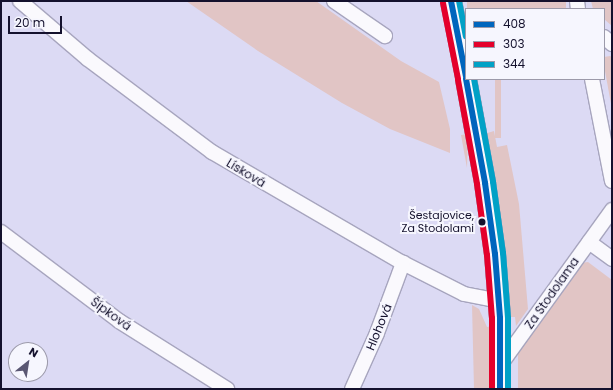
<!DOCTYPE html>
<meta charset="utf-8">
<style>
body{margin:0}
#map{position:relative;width:613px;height:390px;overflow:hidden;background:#dcdaf4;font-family:Poppins,sans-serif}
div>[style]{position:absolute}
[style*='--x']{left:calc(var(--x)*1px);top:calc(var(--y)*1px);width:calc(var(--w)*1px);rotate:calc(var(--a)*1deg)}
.green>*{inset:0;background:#e1c5c5;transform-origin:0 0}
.roads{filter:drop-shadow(1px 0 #a7a5be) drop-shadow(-1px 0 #a7a5be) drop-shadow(0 1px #a7a5be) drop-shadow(0 -1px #a7a5be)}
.street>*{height:14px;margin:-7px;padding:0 7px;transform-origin:7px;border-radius:7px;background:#faf9fd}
.secondary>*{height:20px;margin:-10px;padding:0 10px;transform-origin:10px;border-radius:10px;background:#faf9fd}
.bus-1>*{height:6px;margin:-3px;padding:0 3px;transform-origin:3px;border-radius:3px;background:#0065bd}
.bus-2>*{height:6px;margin:-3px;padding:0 3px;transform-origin:3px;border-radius:3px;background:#e4002b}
.bus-3>*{height:6px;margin:-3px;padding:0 3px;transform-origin:3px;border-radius:3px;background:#01a1c6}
.dots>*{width:11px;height:11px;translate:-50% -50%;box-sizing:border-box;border:2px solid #f6f6fe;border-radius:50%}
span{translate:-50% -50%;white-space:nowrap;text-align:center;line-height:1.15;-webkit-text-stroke:4px #f6f6fe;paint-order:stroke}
.bus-label{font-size:11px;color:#14112d}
.right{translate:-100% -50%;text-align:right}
.street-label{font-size:12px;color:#14112d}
.frame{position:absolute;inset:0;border:2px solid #14112d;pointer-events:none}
.legend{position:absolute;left:465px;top:8px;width:140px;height:72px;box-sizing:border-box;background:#f6f6fe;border:1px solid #9c9aaa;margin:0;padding:5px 7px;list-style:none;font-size:12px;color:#14112d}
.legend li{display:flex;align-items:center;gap:8px;height:20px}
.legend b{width:20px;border:1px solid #9c9aaa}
.north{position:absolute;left:8px;top:342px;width:40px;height:40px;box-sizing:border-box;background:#f6f6fe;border:1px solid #9c9aaa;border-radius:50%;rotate:30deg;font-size:11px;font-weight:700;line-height:16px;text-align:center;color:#14112d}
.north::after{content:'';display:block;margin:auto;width:14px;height:18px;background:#5a5773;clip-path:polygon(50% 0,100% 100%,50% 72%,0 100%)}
.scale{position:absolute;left:8px;top:16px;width:54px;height:18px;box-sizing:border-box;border:2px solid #14112d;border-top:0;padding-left:5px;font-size:12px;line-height:14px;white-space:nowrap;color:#14112d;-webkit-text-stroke:3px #f6f6fe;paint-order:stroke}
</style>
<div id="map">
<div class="green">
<i style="clip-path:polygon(186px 1px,316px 1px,401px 61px,439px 82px,450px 129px,450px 153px,390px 129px,342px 103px,258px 51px)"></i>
<i style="left:467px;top:1px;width:99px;height:8px"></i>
<i style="clip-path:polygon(591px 1px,612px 1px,612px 26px,604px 19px,604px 9px,593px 9px)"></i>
<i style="clip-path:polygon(610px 56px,612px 57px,612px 109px,604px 66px,604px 57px)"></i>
<i style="left:495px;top:79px;width:6px;height:59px"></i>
<i style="clip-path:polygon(494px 131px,497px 147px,507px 145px,519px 204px,528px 309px,516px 326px,515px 317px,508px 317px,484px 134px)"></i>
<i style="clip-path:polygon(468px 134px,467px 168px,461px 135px)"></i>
<i style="clip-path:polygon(588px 262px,612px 280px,612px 389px,518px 389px,518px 351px,581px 263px)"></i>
<i style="clip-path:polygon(472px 305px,479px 309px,487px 327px,492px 326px,492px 389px,474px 389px)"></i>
</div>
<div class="roads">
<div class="street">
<i style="--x:20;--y:1;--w:89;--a:40.5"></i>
<i style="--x:88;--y:59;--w:155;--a:36.9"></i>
<i style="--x:212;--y:152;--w:221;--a:30.2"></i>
<i style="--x:403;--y:263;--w:68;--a:26.9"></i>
<i style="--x:464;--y:294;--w:36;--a:11"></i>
<i style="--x:334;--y:1;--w:62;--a:34.5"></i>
<i style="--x:577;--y:1;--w:8;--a:83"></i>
<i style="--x:604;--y:37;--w:11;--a:41"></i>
<i style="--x:592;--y:79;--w:104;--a:78.9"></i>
<i style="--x:1;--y:232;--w:148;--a:37"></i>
<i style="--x:119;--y:321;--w:128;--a:32.2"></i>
<i style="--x:589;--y:242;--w:29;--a:36"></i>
<i style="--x:501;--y:364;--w:190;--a:-54.2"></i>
<i style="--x:352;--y:389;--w:61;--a:-65.9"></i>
<i style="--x:377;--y:333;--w:75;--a:-69.6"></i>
</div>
<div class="secondary">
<i style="--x:451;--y:1;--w:77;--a:78.8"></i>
<i style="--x:466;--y:79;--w:106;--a:79.6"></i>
<i style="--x:485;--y:183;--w:72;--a:82"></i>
<i style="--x:495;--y:254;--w:64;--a:85.5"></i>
<i style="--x:500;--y:318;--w:71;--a:90"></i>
</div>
</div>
<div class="bus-1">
<i style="--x:451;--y:1;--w:77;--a:78.8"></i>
<i style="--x:466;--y:79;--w:106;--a:79.6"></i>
<i style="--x:485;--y:183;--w:72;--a:82"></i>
<i style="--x:495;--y:254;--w:64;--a:85.5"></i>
<i style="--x:500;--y:318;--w:71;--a:90"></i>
</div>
<div class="bus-2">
<i style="--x:443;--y:3;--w:77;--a:78.8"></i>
<i style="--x:458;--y:80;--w:106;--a:79.6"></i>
<i style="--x:477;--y:184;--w:72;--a:82"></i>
<i style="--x:487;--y:255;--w:63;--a:85.5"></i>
<i style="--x:492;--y:318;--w:71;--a:90"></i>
</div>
<div class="bus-3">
<i style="--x:459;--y:1;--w:36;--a:79"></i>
<i style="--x:474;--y:79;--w:105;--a:79.5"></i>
<i style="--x:493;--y:182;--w:72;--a:82"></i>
<i style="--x:503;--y:253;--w:65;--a:85.6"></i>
<i style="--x:508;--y:318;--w:71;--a:90"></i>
</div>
<div class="dots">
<i style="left:482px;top:222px;background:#14112d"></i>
</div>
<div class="bus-label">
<span class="right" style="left:474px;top:222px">Šestajovice,<br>Za Stodolami</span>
</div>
<div class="street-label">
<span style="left:246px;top:173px;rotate:31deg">Lísková</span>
<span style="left:552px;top:293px;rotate:-55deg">Za Stodolama</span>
<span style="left:111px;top:314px;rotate:36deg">Šípková</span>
<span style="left:379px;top:327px;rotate:-68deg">Hlohová</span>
</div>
<div class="frame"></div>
<ul class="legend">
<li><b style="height:5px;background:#0065bd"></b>408</li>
<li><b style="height:5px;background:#e4002b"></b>303</li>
<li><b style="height:5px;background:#01a1c6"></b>344</li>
</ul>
<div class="north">N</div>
<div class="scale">20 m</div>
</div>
